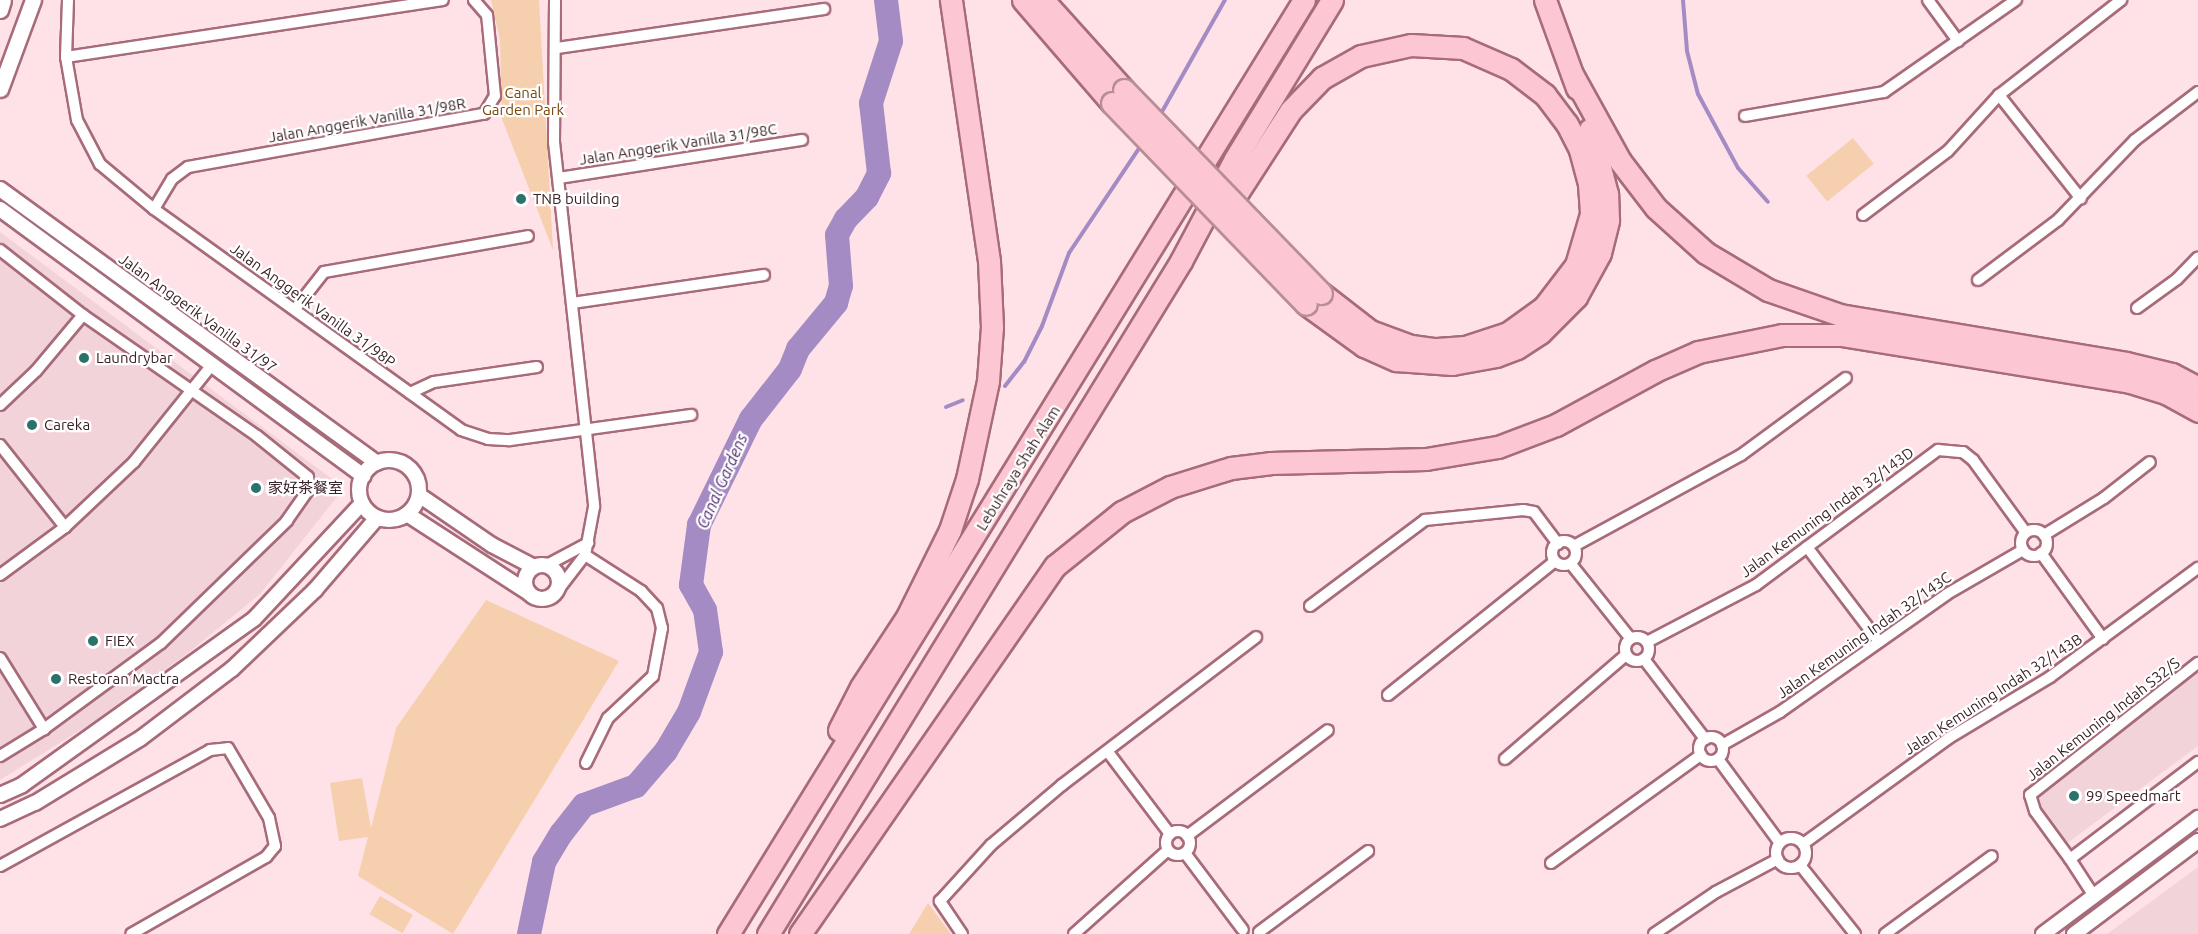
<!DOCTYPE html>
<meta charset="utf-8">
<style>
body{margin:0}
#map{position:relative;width:2198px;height:934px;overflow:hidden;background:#fee2e7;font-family:Ubuntu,"Noto Sans SC",sans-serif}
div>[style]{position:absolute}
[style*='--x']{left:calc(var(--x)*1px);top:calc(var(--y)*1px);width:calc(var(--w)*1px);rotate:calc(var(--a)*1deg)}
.built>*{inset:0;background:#f2d3d9}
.green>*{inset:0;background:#f6d0ae;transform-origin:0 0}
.stream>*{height:4px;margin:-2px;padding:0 2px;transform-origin:2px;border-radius:2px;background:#a48bc4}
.river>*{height:24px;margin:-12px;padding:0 12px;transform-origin:12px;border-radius:12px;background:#a48bc4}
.roads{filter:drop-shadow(2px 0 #a76b79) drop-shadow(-2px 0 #a76b79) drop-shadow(0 2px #a76b79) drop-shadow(0 -2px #a76b79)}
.minor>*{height:10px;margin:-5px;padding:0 5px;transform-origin:5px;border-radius:5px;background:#fff}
.minor>.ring{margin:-5px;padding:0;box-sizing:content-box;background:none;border:10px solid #fff;border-radius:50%}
.tertiary>*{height:14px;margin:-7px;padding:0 7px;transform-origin:7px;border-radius:7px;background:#fff}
.tertiary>.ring{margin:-7px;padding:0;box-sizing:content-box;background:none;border:14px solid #fff;border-radius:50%}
.secondary>*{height:15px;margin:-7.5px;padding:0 7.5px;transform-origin:7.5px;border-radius:7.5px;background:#fff}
.motorway>*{height:21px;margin:-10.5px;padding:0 10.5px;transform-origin:10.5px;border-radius:10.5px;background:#fcc7d2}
.bridges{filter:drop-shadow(2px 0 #b88d96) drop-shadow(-2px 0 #b88d96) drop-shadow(0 2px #b88d96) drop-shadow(0 -2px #b88d96)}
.motorway-bridge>*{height:21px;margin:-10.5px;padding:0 10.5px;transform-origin:10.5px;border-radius:10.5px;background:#fcc7d2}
.dots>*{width:16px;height:16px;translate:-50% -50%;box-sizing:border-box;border:3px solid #fff;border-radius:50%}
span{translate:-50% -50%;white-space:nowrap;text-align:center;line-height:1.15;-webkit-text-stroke:4.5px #fff;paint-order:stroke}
.park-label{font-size:15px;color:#77480f}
.street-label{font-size:15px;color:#3a2127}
.poi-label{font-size:15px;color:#3a2127}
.left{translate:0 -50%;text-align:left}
.water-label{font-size:16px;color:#512f73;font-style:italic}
</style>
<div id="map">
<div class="built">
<i style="clip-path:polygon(0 232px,344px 488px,260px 594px,188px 653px,90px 724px,0 780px)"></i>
<i style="clip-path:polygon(2198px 669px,2198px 746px,2066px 844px,2035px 804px,2035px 797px)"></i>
<i style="clip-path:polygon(2198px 867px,2198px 934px,2107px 934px)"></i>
</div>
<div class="green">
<i style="clip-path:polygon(491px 0,539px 0,553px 250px,502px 119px,500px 40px)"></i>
<i style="left:1853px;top:138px;width:33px;height:60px;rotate:51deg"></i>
<i style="clip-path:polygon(486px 600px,619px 661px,453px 934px,358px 876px,368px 837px,339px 841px,330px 783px,362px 778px,371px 828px,396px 728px)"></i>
<i style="left:380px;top:896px;width:38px;height:21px;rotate:30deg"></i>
<i style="clip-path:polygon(928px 903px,951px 934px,909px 934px)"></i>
</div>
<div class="stream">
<i style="--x:1683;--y:0;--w:51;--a:85.5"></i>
<i style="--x:1687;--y:51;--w:44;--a:75.7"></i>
<i style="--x:1698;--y:94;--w:84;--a:61.6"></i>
<i style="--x:1738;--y:168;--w:45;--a:48.6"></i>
<i style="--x:1159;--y:117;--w:134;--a:-60.6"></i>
<i style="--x:1005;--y:386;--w:31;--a:-52"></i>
<i style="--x:1024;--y:362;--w:40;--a:-63.4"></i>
<i style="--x:1042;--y:326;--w:78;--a:-69.7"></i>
<i style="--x:1069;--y:253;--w:131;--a:-56.2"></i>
<i style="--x:946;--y:407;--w:18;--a:-22"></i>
</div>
<div class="river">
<i style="--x:529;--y:934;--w:74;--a:-78.2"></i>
<i style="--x:544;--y:862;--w:33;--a:-59"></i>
<i style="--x:561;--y:834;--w:37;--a:-52"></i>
<i style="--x:584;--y:805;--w:55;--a:-20.1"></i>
<i style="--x:636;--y:786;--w:46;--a:-49.4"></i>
<i style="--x:666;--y:751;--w:45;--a:-59.5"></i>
<i style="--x:689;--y:712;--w:64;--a:-69.9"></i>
<i style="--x:711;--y:652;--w:42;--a:-98.1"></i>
<i style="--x:705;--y:610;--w:29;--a:-119"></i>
<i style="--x:691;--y:585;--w:61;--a:-82.4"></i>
<i style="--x:699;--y:525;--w:118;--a:-63.9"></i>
<i style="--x:751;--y:419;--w:63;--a:-52"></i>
<i style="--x:790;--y:369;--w:22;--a:-68"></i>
<i style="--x:798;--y:349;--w:60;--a:-50.4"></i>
<i style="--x:836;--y:303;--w:18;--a:-74"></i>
<i style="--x:841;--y:286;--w:51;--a:-94.5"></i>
<i style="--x:837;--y:235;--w:18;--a:-61"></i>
<i style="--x:846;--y:219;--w:30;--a:-46"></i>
<i style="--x:867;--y:197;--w:27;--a:-63"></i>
<i style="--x:879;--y:173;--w:70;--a:-96.5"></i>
<i style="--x:871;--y:103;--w:65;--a:-72.1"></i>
<i style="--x:891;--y:41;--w:41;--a:-97"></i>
</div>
<div class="roads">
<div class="minor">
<i style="--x:68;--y:0;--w:57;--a:92"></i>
<i style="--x:66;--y:57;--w:64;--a:80.1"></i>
<i style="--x:77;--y:120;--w:50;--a:62.4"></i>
<i style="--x:100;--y:164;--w:70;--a:39.8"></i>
<i style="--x:154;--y:209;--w:378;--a:35.7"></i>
<i style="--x:461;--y:430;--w:28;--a:18"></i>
<i style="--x:488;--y:439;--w:22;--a:3"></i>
<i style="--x:510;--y:440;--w:183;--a:-7.9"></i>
<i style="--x:555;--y:0;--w:142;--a:90.4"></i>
<i style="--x:554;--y:142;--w:367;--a:83.7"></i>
<i style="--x:594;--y:507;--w:49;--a:100.6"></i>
<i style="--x:585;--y:555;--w:44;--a:127.6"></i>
<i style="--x:1928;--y:0;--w:51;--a:53.8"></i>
<i style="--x:557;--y:48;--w:270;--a:-8.3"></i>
<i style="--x:66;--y:57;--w:381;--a:-8.6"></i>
<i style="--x:1999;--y:95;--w:132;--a:51.7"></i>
<i style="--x:1745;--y:116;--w:141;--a:-9.8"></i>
<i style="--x:1884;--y:92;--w:161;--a:-34.9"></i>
<i style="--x:559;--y:178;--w:246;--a:-8.9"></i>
<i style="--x:154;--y:209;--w:35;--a:-59"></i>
<i style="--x:172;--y:179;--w:20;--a:-37"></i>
<i style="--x:188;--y:167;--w:301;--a:-10.2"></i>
<i style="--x:484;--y:114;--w:21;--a:-59"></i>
<i style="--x:495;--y:96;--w:81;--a:-95.6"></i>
<i style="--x:487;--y:15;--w:20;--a:-131"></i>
<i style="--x:1863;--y:215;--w:106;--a:-37"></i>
<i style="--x:1948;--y:151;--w:76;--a:-47.7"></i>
<i style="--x:1999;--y:95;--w:155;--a:-37.9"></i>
<i style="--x:0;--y:250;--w:105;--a:38.1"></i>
<i style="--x:83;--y:315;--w:212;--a:34.8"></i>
<i style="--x:257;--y:436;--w:65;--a:38.8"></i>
<i style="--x:308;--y:477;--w:12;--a:85"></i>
<i style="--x:309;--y:489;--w:39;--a:125"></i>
<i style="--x:287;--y:521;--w:175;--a:135.9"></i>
<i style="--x:161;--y:643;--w:145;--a:143.7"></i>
<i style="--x:44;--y:729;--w:52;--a:148.5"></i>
<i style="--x:1978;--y:280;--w:100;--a:-36.9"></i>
<i style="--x:2058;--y:220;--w:111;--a:-46.1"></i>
<i style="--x:2135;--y:140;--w:79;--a:-37.3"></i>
<i style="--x:572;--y:303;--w:194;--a:-8.3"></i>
<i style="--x:2137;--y:308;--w:49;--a:-35.9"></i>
<i style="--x:2177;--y:279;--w:30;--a:-46"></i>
<i style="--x:295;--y:309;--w:47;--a:-51.9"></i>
<i style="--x:324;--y:272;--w:207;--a:-10"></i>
<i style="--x:410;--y:393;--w:26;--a:-25"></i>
<i style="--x:434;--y:382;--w:104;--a:-8.3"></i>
<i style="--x:0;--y:405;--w:50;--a:-43.4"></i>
<i style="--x:36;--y:371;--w:73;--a:-50"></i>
<i style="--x:0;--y:445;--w:105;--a:51.6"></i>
<i class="ring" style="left:2021px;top:530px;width:16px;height:16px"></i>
<i style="--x:2044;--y:535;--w:70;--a:-31.7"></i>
<i style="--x:2104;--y:498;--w:58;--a:-38"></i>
<i class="ring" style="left:1552px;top:541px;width:14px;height:14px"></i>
<i style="--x:1574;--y:546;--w:190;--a:-28.6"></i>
<i style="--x:1741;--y:455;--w:130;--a:-36.3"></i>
<i style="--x:1807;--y:547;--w:119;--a:52.8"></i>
<i style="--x:2041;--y:553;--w:106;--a:54.2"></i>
<i style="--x:585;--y:555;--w:67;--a:32.7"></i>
<i style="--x:641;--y:591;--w:23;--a:47"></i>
<i style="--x:657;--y:608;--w:21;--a:76"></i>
<i style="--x:662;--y:628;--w:49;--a:100.6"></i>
<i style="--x:653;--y:676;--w:62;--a:137"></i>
<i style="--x:608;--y:718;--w:50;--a:116.1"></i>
<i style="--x:1571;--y:564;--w:95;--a:51.4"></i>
<i style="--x:547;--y:565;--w:47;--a:-28.2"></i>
<i style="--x:0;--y:575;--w:81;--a:-36.4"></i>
<i style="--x:65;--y:527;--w:95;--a:-43.3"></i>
<i style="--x:134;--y:462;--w:123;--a:-51.3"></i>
<i style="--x:1310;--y:606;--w:144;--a:-36.8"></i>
<i style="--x:1425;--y:520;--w:99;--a:-5.8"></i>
<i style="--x:1523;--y:510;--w:11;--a:10"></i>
<i style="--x:1534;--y:512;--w:40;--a:53"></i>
<i class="ring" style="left:1625px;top:637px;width:14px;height:14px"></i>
<i style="--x:1647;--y:642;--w:123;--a:-27.6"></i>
<i style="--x:1756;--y:585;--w:227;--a:-36.6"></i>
<i style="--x:1938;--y:450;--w:25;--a:5"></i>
<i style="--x:1963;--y:452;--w:13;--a:39"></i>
<i style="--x:1973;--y:460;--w:90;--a:54"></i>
<i style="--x:0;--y:658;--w:84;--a:58.2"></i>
<i style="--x:1644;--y:659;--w:101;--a:52.7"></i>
<i style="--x:1388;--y:695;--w:214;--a:-38.7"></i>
<i class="ring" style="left:1699px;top:737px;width:14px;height:14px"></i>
<i style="--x:1722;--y:745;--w:67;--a:-29.6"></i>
<i style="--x:1780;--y:712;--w:204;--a:-35.2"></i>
<i style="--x:1947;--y:594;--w:88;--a:-30.1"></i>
<i style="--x:1108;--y:752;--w:103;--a:52.9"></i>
<i style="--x:1505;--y:759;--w:160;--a:-40.7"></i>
<i style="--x:1718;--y:759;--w:104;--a:53.6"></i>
<i class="ring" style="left:1166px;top:831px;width:14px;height:14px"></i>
<i style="--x:1187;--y:836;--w:176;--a:-36.9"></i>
<i class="ring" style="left:1776px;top:838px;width:20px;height:20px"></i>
<i style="--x:1803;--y:844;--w:180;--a:-36"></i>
<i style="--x:1949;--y:738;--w:118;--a:-31.1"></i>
<i style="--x:2050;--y:677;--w:184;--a:-36.4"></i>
<i style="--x:1185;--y:853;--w:96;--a:53"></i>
<i style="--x:2070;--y:859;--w:59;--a:-126.1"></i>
<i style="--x:2035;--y:811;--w:17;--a:-107"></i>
<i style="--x:2030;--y:795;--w:214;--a:-38.2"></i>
<i style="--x:1551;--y:863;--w:185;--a:-35.8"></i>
<i style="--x:1800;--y:865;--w:88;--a:51.4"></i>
<i style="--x:0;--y:866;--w:240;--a:-28.9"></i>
<i style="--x:210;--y:750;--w:18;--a:-6"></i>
<i style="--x:228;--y:748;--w:81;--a:59.6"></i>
<i style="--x:269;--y:818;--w:29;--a:78"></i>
<i style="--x:275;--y:846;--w:14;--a:129"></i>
<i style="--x:266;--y:857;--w:155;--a:150.3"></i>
<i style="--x:2094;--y:896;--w:44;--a:-123"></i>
<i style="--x:2070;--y:859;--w:161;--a:-37.2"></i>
<i style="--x:1259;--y:932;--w:136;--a:-36.6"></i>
<i style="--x:962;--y:934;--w:40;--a:-124"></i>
<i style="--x:940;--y:901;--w:76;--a:-47.7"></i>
<i style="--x:991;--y:845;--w:93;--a:-40.2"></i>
<i style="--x:1062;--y:785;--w:244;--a:-37.3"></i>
<i style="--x:1074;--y:934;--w:126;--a:-41.8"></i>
<i style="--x:1654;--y:934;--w:75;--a:-34.1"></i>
<i style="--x:1716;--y:892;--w:70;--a:-28"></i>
<i style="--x:1885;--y:934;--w:132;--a:-36.1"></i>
</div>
<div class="tertiary">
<i style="--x:0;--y:189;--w:466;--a:36"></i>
<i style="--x:0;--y:209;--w:451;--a:36.3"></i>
<i class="ring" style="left:359px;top:460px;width:46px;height:46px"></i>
<i style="--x:419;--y:495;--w:88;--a:34.4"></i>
<i style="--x:492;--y:545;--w:47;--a:27.6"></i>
<i style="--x:407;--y:514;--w:145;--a:32.9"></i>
<i class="ring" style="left:525px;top:565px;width:20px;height:20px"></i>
<i style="--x:0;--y:795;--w:24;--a:-24"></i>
<i style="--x:22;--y:785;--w:285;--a:-35.6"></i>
<i style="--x:254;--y:619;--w:158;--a:-47"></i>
<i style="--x:0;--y:819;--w:38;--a:-25"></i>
<i style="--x:35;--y:803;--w:124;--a:-31.5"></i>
<i style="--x:141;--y:738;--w:114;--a:-37.2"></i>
<i style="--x:232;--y:669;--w:115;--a:-43.6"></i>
<i style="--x:315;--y:590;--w:95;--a:-49.3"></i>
<i style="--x:2043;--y:934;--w:194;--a:-36.8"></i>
<i style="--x:2074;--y:934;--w:155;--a:-36.9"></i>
</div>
<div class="secondary">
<i style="--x:0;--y:10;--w:10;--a:-73"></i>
<i style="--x:0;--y:89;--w:95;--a:-69.7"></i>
</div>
<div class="motorway">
<i style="--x:1023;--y:0;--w:136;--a:49.2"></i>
<i style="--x:1043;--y:0;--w:121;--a:48"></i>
<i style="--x:1545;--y:0;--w:94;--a:70"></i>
<i style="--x:1572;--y:74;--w:99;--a:61.1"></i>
<i style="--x:1620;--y:161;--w:59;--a:52.5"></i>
<i style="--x:1656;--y:208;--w:67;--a:42"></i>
<i style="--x:1706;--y:253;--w:72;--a:30.8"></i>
<i style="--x:1768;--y:290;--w:76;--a:19.1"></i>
<i style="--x:1840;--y:315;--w:290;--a:9.5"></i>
<i style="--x:2126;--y:363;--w:47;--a:13.4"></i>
<i style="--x:2172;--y:374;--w:30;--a:28"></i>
<i style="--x:1223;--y:215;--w:125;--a:-57.1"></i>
<i style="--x:1291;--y:110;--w:45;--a:-45.9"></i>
<i style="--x:1322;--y:78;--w:45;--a:-29.4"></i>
<i style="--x:1361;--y:56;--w:51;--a:-12.4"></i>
<i style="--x:1411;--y:45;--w:52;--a:3.3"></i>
<i style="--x:1463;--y:48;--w:52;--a:23.6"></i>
<i style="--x:1511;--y:69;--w:43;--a:37.4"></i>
<i style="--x:1545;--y:95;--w:36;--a:53"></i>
<i style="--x:1567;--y:124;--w:29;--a:63"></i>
<i style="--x:1580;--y:150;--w:35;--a:75"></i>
<i style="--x:1589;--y:184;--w:30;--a:86"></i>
<i style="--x:1591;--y:214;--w:53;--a:106.4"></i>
<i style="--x:1576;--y:265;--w:53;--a:127.3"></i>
<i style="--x:1544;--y:307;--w:44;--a:144.2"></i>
<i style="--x:1508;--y:333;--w:45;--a:162"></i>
<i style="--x:1465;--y:347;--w:32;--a:176"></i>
<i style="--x:1433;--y:349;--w:22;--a:-172"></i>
<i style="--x:1411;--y:346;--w:44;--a:-159.9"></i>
<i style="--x:1370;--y:331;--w:62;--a:-142.2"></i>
<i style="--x:1306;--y:304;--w:72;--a:35.9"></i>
<i style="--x:1364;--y:346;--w:35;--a:24"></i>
<i style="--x:1396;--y:360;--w:56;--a:4.1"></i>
<i style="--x:1452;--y:364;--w:45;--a:-10.3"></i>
<i style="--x:1496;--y:356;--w:22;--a:-21"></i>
<i style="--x:1517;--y:348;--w:27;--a:-33"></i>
<i style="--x:1540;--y:333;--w:51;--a:-45"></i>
<i style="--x:1576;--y:297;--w:50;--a:-61.4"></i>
<i style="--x:1600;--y:253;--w:34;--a:-76"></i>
<i style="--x:1608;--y:220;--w:26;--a:-92"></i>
<i style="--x:1607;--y:194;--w:67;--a:-104.7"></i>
<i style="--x:839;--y:730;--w:48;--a:-62.9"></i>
<i style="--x:861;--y:687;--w:84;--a:-56.7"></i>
<i style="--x:907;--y:617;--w:97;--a:-63.7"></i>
<i style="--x:950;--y:530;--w:54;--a:-71.6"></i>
<i style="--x:967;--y:479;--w:100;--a:-77.9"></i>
<i style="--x:988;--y:381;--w:54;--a:-85.8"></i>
<i style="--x:992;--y:327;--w:66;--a:-92.6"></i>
<i style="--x:989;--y:261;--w:264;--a:-98.3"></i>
<i style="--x:728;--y:934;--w:1097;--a:-58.34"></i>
<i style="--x:768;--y:934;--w:790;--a:-58.46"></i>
<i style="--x:1181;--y:261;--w:115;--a:-62.1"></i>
<i style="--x:1235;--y:159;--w:186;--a:-58.6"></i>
<i style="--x:800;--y:934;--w:448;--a:-55.3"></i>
<i style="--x:1055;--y:566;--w:86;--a:-38.9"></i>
<i style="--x:1122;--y:512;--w:54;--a:-27.5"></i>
<i style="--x:1170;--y:487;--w:64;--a:-17.3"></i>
<i style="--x:1231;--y:468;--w:39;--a:-7"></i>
<i style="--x:1270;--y:463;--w:156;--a:-1.5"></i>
<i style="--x:1426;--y:459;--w:73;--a:-9.5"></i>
<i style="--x:1498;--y:447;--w:62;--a:-20.8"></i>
<i style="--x:1556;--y:425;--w:113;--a:-28.6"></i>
<i style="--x:1655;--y:371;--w:47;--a:-23.8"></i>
<i style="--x:1698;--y:352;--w:86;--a:-11.4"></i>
<i style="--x:1782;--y:335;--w:59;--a:0"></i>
<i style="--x:1841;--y:335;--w:293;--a:9.2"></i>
<i style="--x:2130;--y:382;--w:38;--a:17"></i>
<i style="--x:2166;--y:393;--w:37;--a:29"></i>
</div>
</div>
<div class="bridges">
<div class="motorway-bridge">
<i style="--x:1124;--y:90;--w:283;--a:45.9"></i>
<i style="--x:1112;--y:103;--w:279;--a:46"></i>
</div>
</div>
<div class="dots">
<i style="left:521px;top:199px;background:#2b726a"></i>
<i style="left:84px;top:358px;background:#2b726a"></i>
<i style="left:32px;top:425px;background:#2b726a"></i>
<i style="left:256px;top:488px;background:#2b726a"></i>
<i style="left:93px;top:641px;background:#2b726a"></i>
<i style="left:56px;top:679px;background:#2b726a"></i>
<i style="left:2074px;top:796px;background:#2b726a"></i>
</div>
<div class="park-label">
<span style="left:523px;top:101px">Canal<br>Garden Park</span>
</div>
<div class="street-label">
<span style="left:367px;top:120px;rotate:-10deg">Jalan Anggerik Vanilla 31/98R</span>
<span style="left:678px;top:144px;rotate:-9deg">Jalan Anggerik Vanilla 31/98C</span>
<span style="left:313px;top:305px;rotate:36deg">Jalan Anggerik Vanilla 31/98P</span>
<span style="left:198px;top:313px;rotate:36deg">Jalan Anggerik Vanilla 31/97</span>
<span style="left:1018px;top:468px;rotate:-58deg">Lebuhraya Shah Alam</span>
<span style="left:1827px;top:512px;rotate:-36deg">Jalan Kemuning Indah 32/143D</span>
<span style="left:1864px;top:635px;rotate:-35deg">Jalan Kemuning Indah 32/143C</span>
<span style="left:1993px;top:694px;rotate:-33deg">Jalan Kemuning Indah 32/143B</span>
<span style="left:2103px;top:719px;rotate:-38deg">Jalan Kemuning Indah S32/S</span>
</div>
<div class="poi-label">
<span class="left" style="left:533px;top:199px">TNB building</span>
<span class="left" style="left:96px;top:358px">Laundrybar</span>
<span class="left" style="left:44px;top:425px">Careka</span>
<span class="left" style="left:268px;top:488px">家好茶餐室</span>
<span class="left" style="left:105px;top:641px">FIEX</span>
<span class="left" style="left:68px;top:679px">Restoran Mactra</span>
<span class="left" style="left:2086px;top:796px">99 Speedmart</span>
</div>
<div class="water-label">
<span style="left:722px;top:481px;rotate:-66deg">Canal Gardens</span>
</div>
</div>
